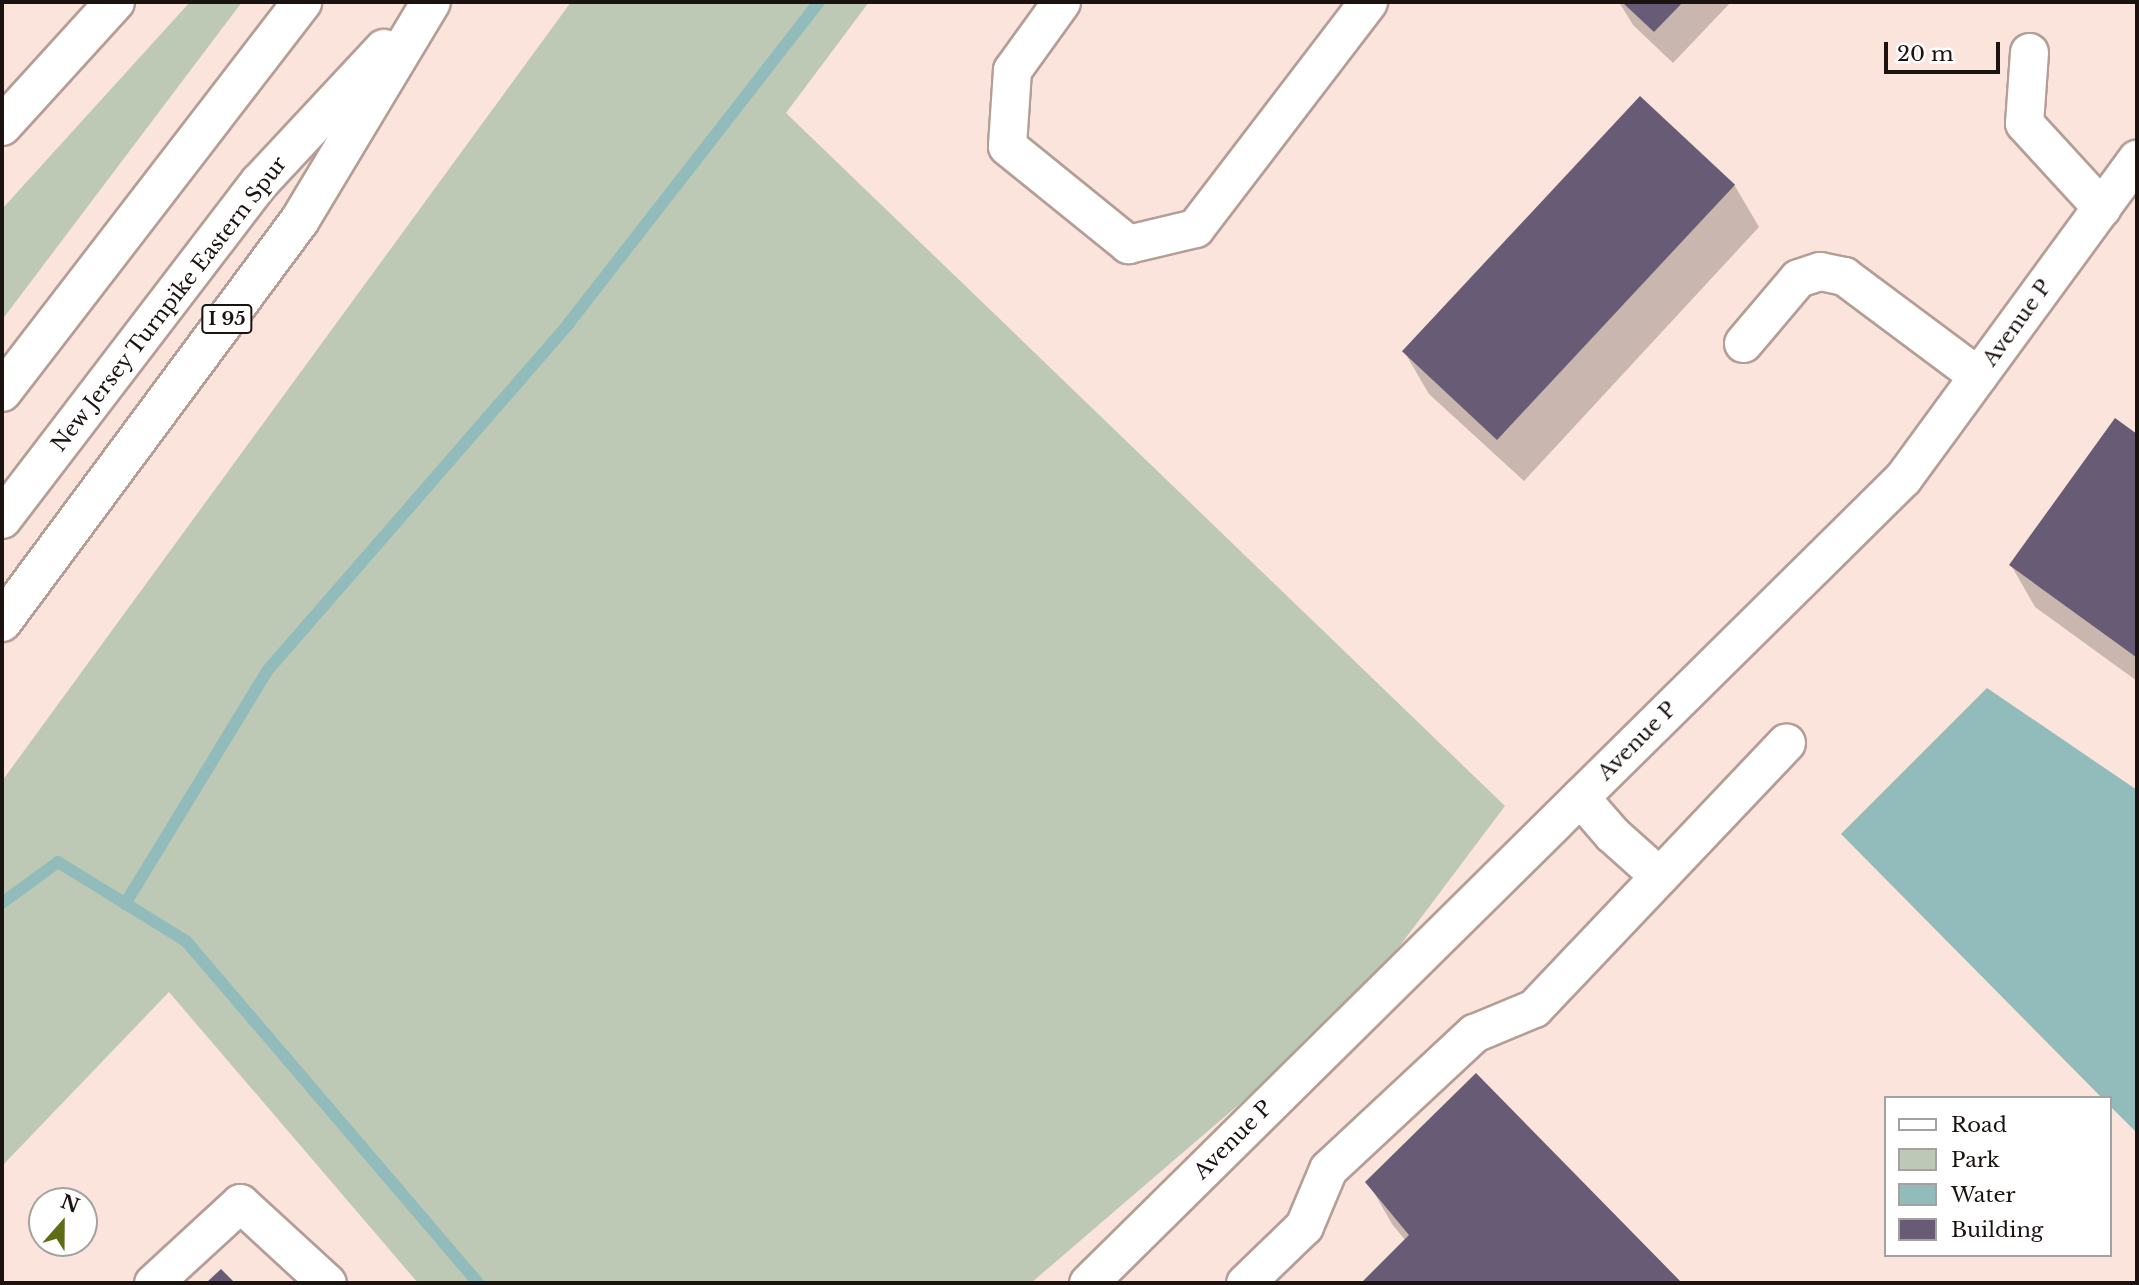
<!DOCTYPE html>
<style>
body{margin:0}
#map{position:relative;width:2139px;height:1285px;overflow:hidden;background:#fbe4db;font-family:"Libre Baskerville",serif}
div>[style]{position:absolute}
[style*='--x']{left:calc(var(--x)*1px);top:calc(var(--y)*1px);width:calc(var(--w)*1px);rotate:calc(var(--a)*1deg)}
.green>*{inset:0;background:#bec9b5}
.water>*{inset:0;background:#92bbbb}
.shadow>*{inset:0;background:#0003}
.stream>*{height:12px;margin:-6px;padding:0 6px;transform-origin:6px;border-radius:6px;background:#92bbbb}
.building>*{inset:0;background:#675b75;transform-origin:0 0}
.roads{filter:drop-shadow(2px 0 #b49e96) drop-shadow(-2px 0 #b49e96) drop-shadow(0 2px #b49e96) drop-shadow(0 -2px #b49e96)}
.minor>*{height:37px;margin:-18.5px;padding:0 18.5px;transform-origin:18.5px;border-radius:18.5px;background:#fff}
.highway>*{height:38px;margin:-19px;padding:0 19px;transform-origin:19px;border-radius:19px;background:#fff}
span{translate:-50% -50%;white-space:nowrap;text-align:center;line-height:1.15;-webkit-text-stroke:7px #fff;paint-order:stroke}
.shield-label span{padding:2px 5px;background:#fff;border:2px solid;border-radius:5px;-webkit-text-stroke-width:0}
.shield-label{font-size:19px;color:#1b1310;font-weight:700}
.street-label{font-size:21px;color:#1b1310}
.frame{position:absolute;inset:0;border:4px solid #1b1310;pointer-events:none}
.legend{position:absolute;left:1884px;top:1096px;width:228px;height:161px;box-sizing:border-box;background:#fff;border:2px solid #a4a19f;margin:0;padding:9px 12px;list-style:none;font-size:21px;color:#1b1310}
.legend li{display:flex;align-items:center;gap:14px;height:35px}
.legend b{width:35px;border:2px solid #a4a19f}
.north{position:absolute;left:28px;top:1187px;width:70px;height:70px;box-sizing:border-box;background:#fff;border:2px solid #a4a19f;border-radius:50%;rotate:21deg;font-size:19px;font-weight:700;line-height:28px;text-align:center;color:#1b1310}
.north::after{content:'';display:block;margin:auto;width:24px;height:32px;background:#5d6c15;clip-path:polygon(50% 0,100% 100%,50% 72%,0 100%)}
.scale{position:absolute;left:1884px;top:42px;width:116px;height:32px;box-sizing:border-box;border:4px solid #1b1310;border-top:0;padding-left:9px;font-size:21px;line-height:24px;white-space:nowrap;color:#1b1310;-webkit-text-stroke:5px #fff;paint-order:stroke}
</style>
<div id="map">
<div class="green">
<i style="clip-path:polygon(190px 2px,242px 2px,2px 320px,2px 209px)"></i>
<i style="clip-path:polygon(571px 2px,869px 2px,786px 113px,1505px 806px,1356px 1004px,1031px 1283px,418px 1283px,169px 992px,2px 1166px,2px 781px)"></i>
</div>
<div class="water">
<i style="clip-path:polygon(1987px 688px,2137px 790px,2137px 1133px,2109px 1105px,2109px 1098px,2102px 1098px,1841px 834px)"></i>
</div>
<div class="shadow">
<i style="clip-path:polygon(1619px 2px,1731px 2px,1673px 63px,1633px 25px)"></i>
<i style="clip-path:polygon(1640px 99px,1735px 186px,1759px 227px,1524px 481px,1429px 394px,1405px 353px)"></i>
<i style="clip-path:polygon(2116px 420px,2137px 436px,2137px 681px,2035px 607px,2011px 565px)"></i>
<i style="clip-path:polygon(1476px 1076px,1680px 1283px,1364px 1283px,1406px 1241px,1392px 1224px,1368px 1182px)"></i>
</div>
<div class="stream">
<i style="--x:2;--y:903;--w:69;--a:-36.2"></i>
<i style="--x:58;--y:862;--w:150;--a:31.7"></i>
<i style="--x:186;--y:941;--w:450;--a:49.5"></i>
<i style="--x:125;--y:904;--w:273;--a:-58.6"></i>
<i style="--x:267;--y:671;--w:461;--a:-49"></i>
<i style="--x:569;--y:323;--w:407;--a:-52.1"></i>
</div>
<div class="building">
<i style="clip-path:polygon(1622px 2px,1683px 2px,1654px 32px)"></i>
<i style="left:1640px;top:96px;width:130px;height:349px;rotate:43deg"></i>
<i style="clip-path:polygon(2115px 418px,2137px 434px,2136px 657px,2009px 565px)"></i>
<i style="clip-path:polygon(1476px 1073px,1682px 1283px,1361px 1283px,1409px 1235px,1365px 1182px)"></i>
<i style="clip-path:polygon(221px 1269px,235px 1283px,206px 1283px)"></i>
</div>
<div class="roads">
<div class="minor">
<i style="--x:1061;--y:2;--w:84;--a:125.8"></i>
<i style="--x:1012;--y:70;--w:76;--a:93.8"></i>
<i style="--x:1007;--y:146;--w:156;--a:39"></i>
<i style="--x:1128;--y:244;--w:69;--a:-13.4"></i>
<i style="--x:1195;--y:228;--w:285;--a:-52.6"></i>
<i style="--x:2029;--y:52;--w:71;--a:94"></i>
<i style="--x:2024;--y:123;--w:115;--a:47.5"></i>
<i style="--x:1743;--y:343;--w:85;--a:-49.8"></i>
<i style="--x:1798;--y:278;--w:23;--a:-18"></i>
<i style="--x:1820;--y:271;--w:25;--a:12"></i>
<i style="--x:1844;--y:276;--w:167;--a:36.7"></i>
<i style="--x:1580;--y:797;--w:49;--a:49.1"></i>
<i style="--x:1612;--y:834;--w:63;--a:41.8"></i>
<i style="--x:153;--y:1283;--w:118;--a:-42.6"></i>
<i style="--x:240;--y:1203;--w:118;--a:42.6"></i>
<i style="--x:1088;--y:1283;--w:1146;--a:-44.65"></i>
<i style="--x:1903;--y:478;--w:396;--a:-53.8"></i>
<i style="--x:1245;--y:1283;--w:82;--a:-44"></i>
<i style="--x:1304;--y:1226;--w:62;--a:-67.2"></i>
<i style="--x:1328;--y:1169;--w:200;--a:-43"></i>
<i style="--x:1474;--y:1033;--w:65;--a:-22.6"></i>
<i style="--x:1534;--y:1008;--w:366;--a:-46.5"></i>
</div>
<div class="highway">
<i style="--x:2;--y:126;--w:168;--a:-47.7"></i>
<i style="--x:2;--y:392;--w:492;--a:-52.4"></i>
<i style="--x:2;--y:519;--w:424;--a:-52.6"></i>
<i style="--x:260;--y:182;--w:182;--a:-47"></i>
<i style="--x:2;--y:622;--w:500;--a:-53.45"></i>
<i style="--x:300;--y:220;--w:254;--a:-59"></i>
</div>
</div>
<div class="shield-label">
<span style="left:227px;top:319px">I 95</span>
</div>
<div class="street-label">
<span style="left:169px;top:304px;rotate:-52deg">New Jersey Turnpike Eastern Spur</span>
<span style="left:2017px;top:323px;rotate:-54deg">Avenue P</span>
<span style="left:1637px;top:741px;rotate:-45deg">Avenue P</span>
<span style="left:1233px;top:1140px;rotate:-45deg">Avenue P</span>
</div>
<div class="frame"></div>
<ul class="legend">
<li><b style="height:9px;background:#fff"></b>Road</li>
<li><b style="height:19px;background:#bec9b5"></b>Park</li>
<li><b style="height:19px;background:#92bbbb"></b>Water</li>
<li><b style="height:19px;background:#675b75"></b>Building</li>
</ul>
<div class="north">N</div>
<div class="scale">20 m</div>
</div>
